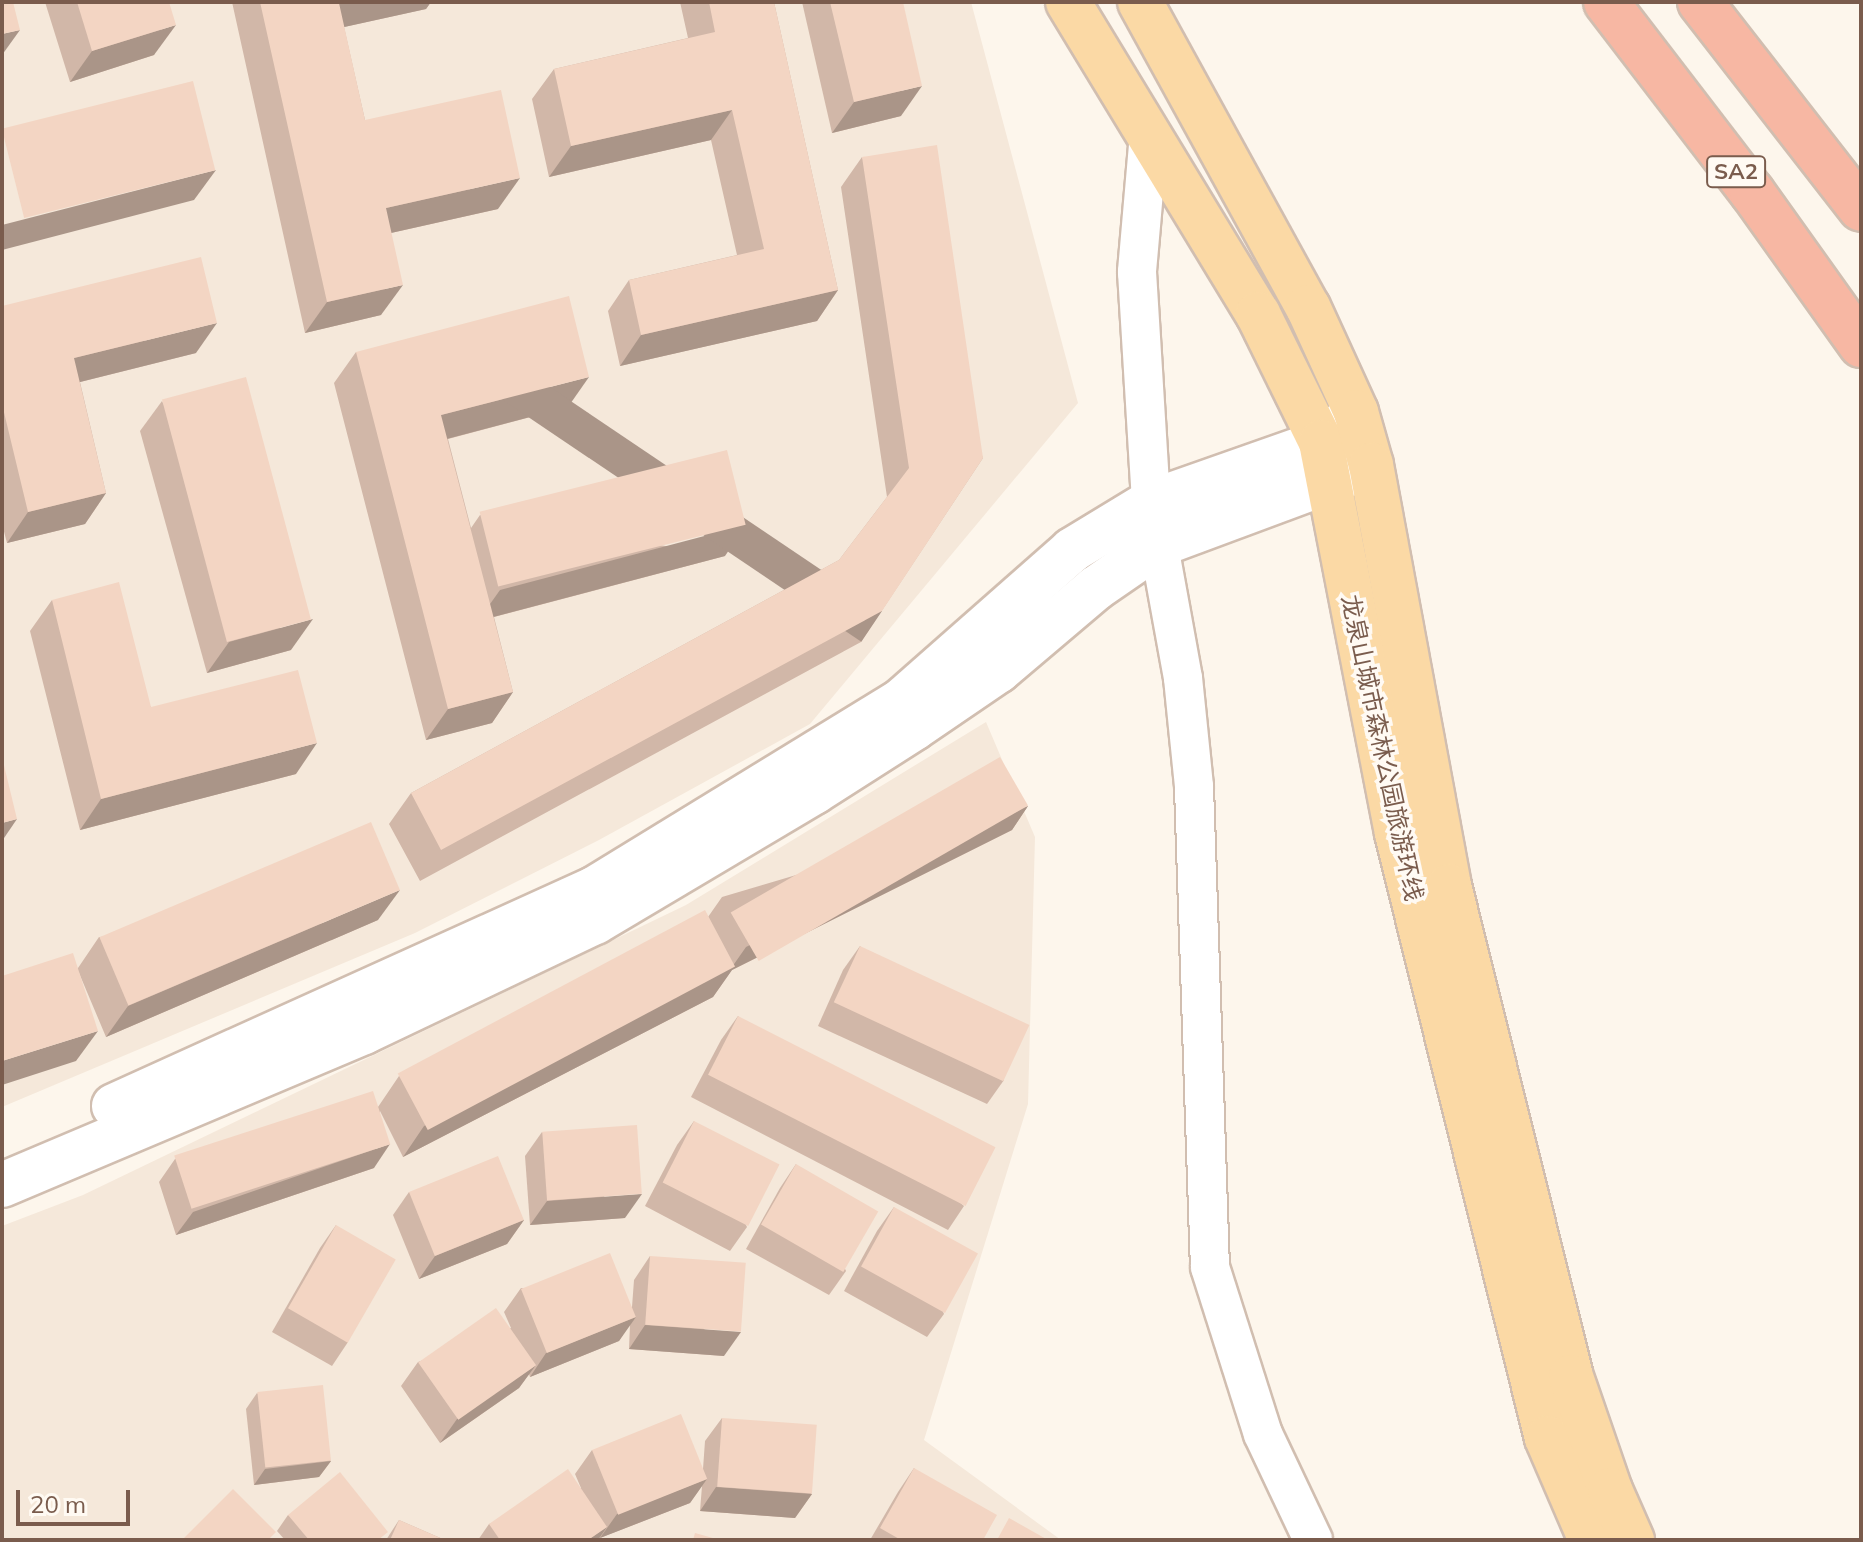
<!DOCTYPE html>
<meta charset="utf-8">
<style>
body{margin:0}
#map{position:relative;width:1863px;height:1542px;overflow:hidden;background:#fdf6ec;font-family:Mulish,"Noto Sans SC",sans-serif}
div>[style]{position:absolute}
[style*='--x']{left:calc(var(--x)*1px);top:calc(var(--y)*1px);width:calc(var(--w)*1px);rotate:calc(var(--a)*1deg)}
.residential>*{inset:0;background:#f5e8da}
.roads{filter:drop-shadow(2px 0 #d1beb0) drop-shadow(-2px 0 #d1beb0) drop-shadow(0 2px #d1beb0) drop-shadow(0 -2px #d1beb0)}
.street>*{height:38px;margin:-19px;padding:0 19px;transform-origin:19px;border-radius:19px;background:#fff}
.secondary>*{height:44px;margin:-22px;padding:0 22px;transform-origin:22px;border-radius:22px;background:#fff}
.primary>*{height:44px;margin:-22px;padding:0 22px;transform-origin:22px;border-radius:22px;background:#fbd9a5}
.highway>*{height:44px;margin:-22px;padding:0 22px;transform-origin:22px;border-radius:22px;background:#f7b7a3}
.wall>*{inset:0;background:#d1b7a8}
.shaded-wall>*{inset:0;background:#aa9588;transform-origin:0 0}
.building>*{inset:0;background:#f3d5c3;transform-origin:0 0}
span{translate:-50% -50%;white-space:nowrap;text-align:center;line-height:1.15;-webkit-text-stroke:7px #fffaf3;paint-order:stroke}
.shield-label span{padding:2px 6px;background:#fffaf3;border:2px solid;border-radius:6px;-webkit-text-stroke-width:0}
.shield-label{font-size:22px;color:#7a5c4d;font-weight:700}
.street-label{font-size:24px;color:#7a5c4d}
.frame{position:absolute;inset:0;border:4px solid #7a5c4d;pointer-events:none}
.scale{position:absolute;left:16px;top:1490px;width:114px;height:36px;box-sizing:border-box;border:4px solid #7a5c4d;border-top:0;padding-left:10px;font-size:24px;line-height:28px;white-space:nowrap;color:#7a5c4d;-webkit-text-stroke:6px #fffaf3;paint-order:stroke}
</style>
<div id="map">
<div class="residential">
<i style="clip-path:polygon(2px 2px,971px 2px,1078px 403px,810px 724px,599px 840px,415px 933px,2px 1107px)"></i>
<i style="clip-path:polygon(986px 722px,1035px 837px,1028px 1104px,924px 1440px,1061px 1540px,2px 1540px,2px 1226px,83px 1195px,686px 905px)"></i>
</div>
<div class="roads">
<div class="street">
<i style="--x:1149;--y:134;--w:139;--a:95"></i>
<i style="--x:1137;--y:272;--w:230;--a:86.5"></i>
<i style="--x:1151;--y:502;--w:179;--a:79.7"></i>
<i style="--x:1183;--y:678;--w:110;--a:84.2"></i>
<i style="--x:1194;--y:787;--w:480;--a:88.1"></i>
<i style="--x:1210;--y:1267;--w:175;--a:72.4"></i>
<i style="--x:1263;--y:1434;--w:117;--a:64.7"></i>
</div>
<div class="secondary">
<i style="--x:114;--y:1106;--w:527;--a:-24.33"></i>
<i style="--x:594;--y:889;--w:360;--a:-31.5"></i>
<i style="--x:901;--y:701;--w:228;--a:-41.4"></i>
<i style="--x:1072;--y:550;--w:92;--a:-31.3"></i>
<i style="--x:1151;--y:502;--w:180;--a:-19.4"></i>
<i style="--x:1321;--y:442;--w:39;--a:-40"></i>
<i style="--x:2;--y:1185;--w:393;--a:-22.9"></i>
<i style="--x:364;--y:1032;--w:256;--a:-25.5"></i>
<i style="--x:595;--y:922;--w:255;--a:-30.7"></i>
<i style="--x:814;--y:792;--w:119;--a:-32.6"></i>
<i style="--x:914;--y:728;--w:102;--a:-34.2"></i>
<i style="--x:998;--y:671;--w:128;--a:-40.3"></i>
<i style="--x:1096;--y:588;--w:75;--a:-34.7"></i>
<i style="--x:1158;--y:545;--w:218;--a:-20.4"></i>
</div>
<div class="primary">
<i style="--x:1068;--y:2;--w:365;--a:58.7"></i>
<i style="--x:1258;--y:314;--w:143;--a:63.8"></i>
<i style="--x:1321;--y:442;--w:398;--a:79"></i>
<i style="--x:1397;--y:833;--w:623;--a:76.08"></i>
<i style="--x:1547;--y:1438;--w:111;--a:66.7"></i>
<i style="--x:1140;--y:2;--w:348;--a:61.2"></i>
<i style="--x:1308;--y:307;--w:115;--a:65.4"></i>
<i style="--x:1356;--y:412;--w:55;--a:74.2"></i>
<i style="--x:1371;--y:465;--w:428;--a:79.5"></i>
<i style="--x:1449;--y:886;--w:506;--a:76.05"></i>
<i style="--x:1571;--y:1377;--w:120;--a:71"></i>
<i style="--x:1610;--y:1490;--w:55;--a:66.3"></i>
</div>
<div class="highway">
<i style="--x:1606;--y:2;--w:240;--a:52.5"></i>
<i style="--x:1752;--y:192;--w:188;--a:54.5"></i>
<i style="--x:1700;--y:2;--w:262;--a:52.1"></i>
</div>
</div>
<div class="wall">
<i style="clip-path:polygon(45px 2px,169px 2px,154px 55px,70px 82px)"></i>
<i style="clip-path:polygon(232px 2px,431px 2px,426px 9px,344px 27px,365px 120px,498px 209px,391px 233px,381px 315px,305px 333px)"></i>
<i style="clip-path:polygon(680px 2px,774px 2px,838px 290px,817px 321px,620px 366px,608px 311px,629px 280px,737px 255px,711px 140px,549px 177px,532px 99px,554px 69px,688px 38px)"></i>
<i style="clip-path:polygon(802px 2px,903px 2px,901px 116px,832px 133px)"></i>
<i style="clip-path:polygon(862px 157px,983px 458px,861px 642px,420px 881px,389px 824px,411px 793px,839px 560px,887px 497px,841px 187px)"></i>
<i style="clip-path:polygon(2px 306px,196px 353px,80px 382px,106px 493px,85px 524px,7px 543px,2px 524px)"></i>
<i style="clip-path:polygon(356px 352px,568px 407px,448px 439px,471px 528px,480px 515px,725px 556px,494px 617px,513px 692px,492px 723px,426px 740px,334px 383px)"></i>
<i style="clip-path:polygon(162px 401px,291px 650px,207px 673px,140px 431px)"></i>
<i style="clip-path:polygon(52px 600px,151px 707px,296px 774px,80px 830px,30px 631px)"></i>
<i style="clip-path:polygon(1028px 806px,1012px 830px,732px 970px,713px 997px,403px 1157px,380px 1111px,374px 1168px,176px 1235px,159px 1182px,175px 1159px,378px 1107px,399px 1076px,708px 917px,722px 897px)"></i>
<i style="clip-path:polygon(378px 920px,106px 1037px,79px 973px,76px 1061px,78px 968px,99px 937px)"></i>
<i style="clip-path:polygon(860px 946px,1004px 1080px,987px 1104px,818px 1026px,843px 970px)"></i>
<i style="clip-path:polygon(738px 1016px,964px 1206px,948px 1230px,691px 1097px,721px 1040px)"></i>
<i style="clip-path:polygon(694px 1121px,747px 1227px,730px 1251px,645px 1206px,677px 1145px)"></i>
<i style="clip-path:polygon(542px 1132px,625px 1218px,530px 1225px,525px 1156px)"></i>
<i style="clip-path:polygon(796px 1164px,846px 1271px,829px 1295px,746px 1249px,780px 1188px)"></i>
<i style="clip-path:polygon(409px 1192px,524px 1220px,507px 1244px,419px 1279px,393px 1215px)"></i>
<i style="clip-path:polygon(894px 1207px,944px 1314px,927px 1337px,844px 1291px,877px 1231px)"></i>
<i style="clip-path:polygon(336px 1225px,348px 1342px,332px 1366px,272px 1332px,320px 1248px)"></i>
<i style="clip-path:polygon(650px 1256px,724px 1356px,629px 1349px,630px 1324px,619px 1341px,530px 1377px,529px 1374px,519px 1388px,440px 1443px,401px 1386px,418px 1362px,511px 1328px,504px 1312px,521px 1288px,632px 1307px,634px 1280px)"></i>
<i style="clip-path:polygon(257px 1393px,331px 1461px,319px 1477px,254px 1485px,246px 1409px)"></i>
<i style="clip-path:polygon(722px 1418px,812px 1494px,795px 1518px,700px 1511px,702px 1486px,690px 1503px,600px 1538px,600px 1537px,598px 1540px,478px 1540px,489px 1524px,581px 1488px,575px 1474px,592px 1450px,703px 1469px,705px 1441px)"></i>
<i style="clip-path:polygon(914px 1468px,983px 1540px,870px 1540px,898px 1492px)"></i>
<i style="clip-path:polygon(288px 1515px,382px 1540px,285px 1540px,277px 1531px)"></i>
<i style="clip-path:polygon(399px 1520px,445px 1540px,386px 1540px)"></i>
</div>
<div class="shaded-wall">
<i style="clip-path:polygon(342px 2px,431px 2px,426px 9px,317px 33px,339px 3px)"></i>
<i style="clip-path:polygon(176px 25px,154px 55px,70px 82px,92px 51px)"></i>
<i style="clip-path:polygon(20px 30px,2px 55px,2px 34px)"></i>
<i style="clip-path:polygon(922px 86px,901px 116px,832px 133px,854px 102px)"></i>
<i style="clip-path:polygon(732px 110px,711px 140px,549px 177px,571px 146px)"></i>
<i style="clip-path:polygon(216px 170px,194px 200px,2px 250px,2px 225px)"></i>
<i style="clip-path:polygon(520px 178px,498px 209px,364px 239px,386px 208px)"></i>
<i style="clip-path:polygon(403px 285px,381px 315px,305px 333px,327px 302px)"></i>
<i style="clip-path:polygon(838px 290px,817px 321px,620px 366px,641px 335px)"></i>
<i style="clip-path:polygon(217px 323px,196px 353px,52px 389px,74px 358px)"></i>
<i style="clip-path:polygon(589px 377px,568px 407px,420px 446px,441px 415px)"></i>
<i style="clip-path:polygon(106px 493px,85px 524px,7px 543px,28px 512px)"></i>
<i style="clip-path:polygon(746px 525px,725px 556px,478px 621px,500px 590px)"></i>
<i style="left:882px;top:611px;width:37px;height:502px;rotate:124deg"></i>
<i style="clip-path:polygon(313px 619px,291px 650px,207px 673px,229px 642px)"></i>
<i style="clip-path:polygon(513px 692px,492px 723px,426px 740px,448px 709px)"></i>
<i style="clip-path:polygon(317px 743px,296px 774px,80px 830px,101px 799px)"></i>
<i style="clip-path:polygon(1028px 806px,1012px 830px,732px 970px,713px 997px,403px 1157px,424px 1126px,732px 967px,746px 947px)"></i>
<i style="clip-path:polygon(17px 819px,2px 841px,2px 823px)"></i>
<i style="clip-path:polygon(400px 890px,378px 920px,106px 1037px,128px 1006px)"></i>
<i style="clip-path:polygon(98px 1031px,76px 1061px,2px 1085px,2px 1061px)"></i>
<i style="clip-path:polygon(390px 1144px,374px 1168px,176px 1235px,193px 1212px)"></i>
<i style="clip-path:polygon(642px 1194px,625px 1218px,530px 1225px,547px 1201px)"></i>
<i style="clip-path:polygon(524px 1220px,507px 1244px,419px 1279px,435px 1256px)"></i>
<i style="clip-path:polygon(636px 1317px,619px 1341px,530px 1377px,546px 1353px)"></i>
<i style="clip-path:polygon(645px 1325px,741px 1332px,724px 1356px,629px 1349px)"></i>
<i style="clip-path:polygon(536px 1365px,519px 1388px,440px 1443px,457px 1419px)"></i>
<i style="clip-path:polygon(331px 1461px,319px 1477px,254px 1485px,265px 1469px)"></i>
<i style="clip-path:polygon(707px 1479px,690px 1503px,600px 1538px,617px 1514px)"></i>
<i style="clip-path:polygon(716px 1487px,812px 1494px,795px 1518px,700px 1511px)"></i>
<i style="clip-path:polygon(607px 1527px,598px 1540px,588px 1540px)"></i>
</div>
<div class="building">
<i style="clip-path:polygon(2px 2px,13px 2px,20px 30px,2px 34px)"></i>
<i style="clip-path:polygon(77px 2px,169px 2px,176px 25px,92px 51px)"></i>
<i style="clip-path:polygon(260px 2px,342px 2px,339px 3px,365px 120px,501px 90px,520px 178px,386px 208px,403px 285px,327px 302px)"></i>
<i style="clip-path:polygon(709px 2px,774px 2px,838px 290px,641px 335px,629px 280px,764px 249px,732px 110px,571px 146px,554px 69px,715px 32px)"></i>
<i style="clip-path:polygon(830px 2px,903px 2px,922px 86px,854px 102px)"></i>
<i style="left:193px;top:81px;width:92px;height:197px;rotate:76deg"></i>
<i style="clip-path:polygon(937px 145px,983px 458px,882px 611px,441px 850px,411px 793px,839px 560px,909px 468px,862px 157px)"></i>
<i style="clip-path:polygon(201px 257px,217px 323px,74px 358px,106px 493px,28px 512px,2px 404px,2px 306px)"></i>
<i style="clip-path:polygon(569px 296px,589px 377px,441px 415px,513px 692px,448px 709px,356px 352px)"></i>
<i style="left:246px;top:377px;width:251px;height:87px;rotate:75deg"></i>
<i style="left:727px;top:450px;width:77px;height:255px;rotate:76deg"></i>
<i style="clip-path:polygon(119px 582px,151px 707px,298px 670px,317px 743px,101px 799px,52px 600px)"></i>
<i style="clip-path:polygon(2px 757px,17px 819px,2px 823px)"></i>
<i style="left:1000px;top:757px;width:56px;height:311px;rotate:60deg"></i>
<i style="left:371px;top:822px;width:74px;height:295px;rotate:67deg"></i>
<i style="left:705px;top:910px;width:64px;height:348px;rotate:62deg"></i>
<i style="left:860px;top:946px;width:187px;height:62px;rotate:25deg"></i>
<i style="clip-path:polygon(73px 953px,98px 1031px,2px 1061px,2px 976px)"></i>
<i style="left:738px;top:1016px;width:289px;height:66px;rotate:27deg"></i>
<i style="left:373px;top:1091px;width:56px;height:209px;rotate:72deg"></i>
<i style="left:694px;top:1121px;width:96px;height:69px;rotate:27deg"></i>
<i style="left:637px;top:1125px;width:69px;height:95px;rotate:86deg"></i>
<i style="left:498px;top:1156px;width:69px;height:96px;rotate:68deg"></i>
<i style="left:796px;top:1164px;width:95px;height:70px;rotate:30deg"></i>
<i style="left:894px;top:1207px;width:96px;height:68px;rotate:29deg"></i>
<i style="left:336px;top:1225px;width:69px;height:96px;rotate:30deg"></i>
<i style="left:610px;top:1253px;width:69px;height:96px;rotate:68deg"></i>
<i style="left:650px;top:1256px;width:96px;height:69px;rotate:4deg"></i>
<i style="left:496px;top:1308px;width:70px;height:95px;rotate:55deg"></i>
<i style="left:323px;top:1385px;width:76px;height:66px;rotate:84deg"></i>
<i style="left:681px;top:1414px;width:70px;height:96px;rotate:68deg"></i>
<i style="left:722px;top:1418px;width:95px;height:69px;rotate:4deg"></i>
<i style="clip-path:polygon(914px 1468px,997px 1515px,983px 1540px,901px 1540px,880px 1528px)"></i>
<i style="clip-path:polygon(568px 1469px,607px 1527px,588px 1540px,500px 1540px,489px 1524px)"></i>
<i style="clip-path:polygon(340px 1472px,388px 1532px,378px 1540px,309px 1540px,288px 1515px)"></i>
<i style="clip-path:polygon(233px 1489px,276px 1532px,268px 1540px,182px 1540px)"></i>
<i style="clip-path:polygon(1009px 1518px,1048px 1540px,997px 1540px)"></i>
<i style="clip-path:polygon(399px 1520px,445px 1540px,390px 1540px)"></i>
<i style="clip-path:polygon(695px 1533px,720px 1540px,693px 1540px)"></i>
</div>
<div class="shield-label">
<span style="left:1736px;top:172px">SA2</span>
</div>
<div class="street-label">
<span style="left:1382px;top:748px;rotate:78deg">龙泉山城市森林公园旅游环线</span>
</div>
<div class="frame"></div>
<div class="scale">20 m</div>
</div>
